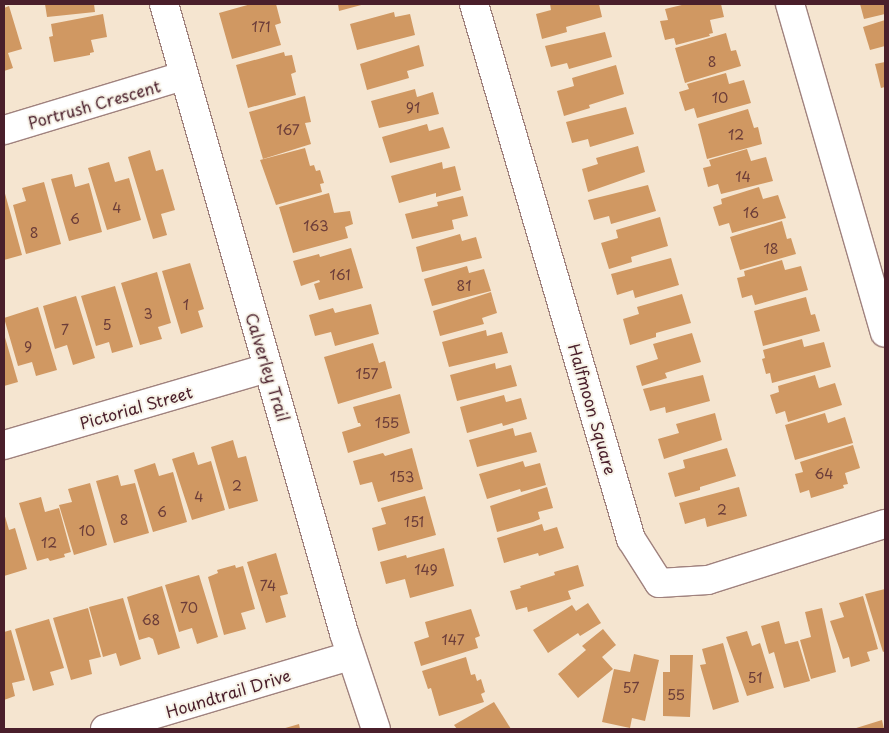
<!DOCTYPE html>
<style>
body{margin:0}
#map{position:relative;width:889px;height:733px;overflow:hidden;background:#f5e5d0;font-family:"Playpen Sans",sans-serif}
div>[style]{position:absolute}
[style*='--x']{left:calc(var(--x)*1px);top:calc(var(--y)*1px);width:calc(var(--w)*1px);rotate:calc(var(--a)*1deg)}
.building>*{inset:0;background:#d09862}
.roads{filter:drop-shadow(1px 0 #a0827e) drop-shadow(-1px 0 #a0827e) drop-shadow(0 1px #a0827e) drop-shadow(0 -1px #a0827e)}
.street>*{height:28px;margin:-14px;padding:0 14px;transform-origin:14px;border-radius:14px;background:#fff}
span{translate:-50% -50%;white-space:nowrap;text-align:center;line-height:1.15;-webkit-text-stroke:4px #f7f3e8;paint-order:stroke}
.number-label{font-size:14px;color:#6c3d39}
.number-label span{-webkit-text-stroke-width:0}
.street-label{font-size:16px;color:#4a1f2b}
.frame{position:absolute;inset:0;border:5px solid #4a1f2b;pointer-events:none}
</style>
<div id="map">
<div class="building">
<i style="clip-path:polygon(45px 4px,94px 4px,95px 12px,47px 17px)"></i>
<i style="clip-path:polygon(251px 4px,276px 4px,281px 23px,275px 25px,281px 45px,232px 59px,219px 13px)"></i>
<i style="clip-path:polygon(338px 4px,365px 4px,339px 11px)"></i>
<i style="clip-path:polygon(550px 4px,599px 4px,602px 17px,566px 27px,567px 32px,542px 39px,536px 14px,551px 10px)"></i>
<i style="clip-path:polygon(686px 4px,721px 4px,724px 17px,710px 20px,713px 33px,709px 34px,710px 36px,676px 45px,674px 38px,665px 40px,660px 21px,668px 20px,665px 9px)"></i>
<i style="clip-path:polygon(860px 4px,885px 4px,885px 14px,864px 19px)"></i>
<i style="clip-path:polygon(9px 6px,22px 49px,8px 53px,13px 68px,4px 71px,4px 8px)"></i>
<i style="clip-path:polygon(394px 12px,395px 17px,410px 14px,415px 35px,357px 50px,350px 24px)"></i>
<i style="clip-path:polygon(103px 14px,107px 37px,91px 40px,94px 52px,90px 53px,90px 55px,54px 62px,49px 37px,53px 36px,51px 24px)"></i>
<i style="clip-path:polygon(885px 20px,885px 46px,870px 50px,863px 27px)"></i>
<i style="clip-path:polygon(605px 32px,612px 57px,569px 69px,567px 63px,551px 67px,545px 46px)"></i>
<i style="clip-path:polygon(726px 33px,731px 51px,736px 50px,741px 66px,685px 83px,675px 48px)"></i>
<i style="clip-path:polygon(419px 45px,424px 66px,407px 71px,409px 78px,367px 90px,360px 64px)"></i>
<i style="clip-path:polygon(284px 52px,285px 56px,292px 55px,296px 72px,291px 74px,296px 95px,248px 108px,236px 65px)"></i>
<i style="clip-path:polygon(885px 62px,885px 87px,881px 88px,875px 64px)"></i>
<i style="clip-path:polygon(616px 65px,624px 94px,589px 105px,590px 108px,564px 116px,557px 91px,574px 86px,572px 78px)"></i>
<i style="clip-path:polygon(726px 73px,729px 84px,744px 80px,751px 103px,697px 118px,694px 108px,685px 111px,679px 92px,689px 89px,687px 84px)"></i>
<i style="clip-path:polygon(415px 89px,417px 97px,433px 92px,439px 114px,379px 128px,371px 101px)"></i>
<i style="clip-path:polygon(305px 96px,311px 122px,305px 123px,311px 144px,263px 159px,249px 112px)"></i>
<i style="clip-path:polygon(626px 107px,634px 134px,590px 147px,588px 139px,572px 143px,566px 122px)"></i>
<i style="clip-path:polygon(748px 109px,754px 128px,758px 127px,762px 144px,707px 159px,698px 124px)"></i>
<i style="clip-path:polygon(427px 124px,429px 131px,443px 127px,450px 148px,390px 163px,382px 137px)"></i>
<i style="clip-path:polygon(638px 146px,645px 172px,588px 192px,582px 169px,598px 164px,596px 158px)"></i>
<i style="clip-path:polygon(305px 148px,310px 166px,314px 165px,316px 171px,320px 170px,324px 183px,320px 184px,322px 192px,276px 205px,260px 160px)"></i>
<i style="clip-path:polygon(747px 149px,751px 161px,766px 157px,773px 181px,721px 194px,718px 184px,708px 187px,703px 168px,711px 166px,709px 160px)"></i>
<i style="clip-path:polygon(150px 150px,156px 171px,163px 169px,175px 210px,161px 214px,167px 235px,153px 239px,128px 157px)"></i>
<i style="clip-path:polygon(109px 162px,115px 182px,129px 178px,141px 220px,107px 230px,88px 168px)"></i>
<i style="clip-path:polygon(442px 162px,443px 169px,455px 166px,461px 190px,436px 197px,436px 193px,399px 203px,391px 176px)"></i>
<i style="clip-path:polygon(72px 174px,75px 187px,89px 183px,102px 232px,69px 241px,51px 179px)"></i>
<i style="clip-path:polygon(44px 182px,61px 244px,26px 254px,13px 205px,26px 201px,22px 188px)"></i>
<i style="clip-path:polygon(648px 185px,656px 211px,611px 224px,609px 216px,594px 220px,588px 200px)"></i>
<i style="clip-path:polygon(759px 187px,763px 199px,778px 195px,786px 218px,732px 233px,729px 223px,719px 226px,713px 207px,722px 204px,721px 199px)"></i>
<i style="clip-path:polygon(4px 190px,22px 255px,4px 260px)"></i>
<i style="clip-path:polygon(329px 193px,334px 213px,350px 211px,353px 224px,345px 227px,348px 238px,293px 253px,279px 207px)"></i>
<i style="clip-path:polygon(463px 196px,468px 216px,452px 220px,454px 229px,412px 239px,405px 214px,438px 206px,437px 202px)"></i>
<i style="clip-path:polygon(660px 217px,668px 246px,631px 257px,632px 262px,609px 269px,601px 243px,618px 238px,616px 230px)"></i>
<i style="clip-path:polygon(782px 221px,787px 239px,791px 238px,796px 254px,740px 270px,730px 237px)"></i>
<i style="clip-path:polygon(460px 234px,462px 241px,476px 237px,482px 258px,422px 272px,416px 247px)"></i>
<i style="clip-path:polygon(351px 248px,363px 288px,319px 300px,314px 284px,320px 282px,319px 280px,301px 286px,293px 261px,319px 254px,320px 257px)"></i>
<i style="clip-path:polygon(671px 258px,679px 285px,635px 298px,633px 290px,617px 295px,611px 274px)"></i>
<i style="clip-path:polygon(782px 260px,785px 270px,801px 266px,808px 290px,755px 305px,752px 295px,742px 298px,737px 278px,745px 276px,744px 271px)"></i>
<i style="clip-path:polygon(190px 263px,204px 309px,198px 311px,203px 327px,181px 334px,162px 271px)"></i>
<i style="clip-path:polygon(467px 266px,469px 273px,484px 269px,491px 291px,432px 306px,424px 279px)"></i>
<i style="clip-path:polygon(157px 272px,171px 323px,158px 327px,162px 339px,140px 345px,121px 283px)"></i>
<i style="clip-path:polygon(115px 286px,133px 347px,112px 353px,109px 342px,96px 346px,81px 296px)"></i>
<i style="clip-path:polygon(491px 292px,497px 313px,482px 318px,484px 324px,440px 336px,433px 311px)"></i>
<i style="clip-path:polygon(682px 294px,691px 323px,656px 333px,656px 337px,630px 345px,623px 319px,639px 314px,637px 307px)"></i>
<i style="clip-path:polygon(76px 296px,95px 358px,73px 365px,67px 345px,55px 349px,43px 306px)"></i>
<i style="clip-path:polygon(806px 297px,811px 315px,815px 314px,820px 331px,763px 346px,754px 311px)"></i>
<i style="clip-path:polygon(371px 304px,379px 334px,335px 346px,331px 332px,315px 336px,309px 315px,333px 308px,335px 313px)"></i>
<i style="clip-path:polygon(38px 307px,57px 370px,36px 376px,32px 362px,18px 366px,4px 318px)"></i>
<i style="clip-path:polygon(486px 330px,487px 336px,502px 332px,508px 353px,449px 367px,442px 342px)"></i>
<i style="clip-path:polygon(692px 333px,701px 362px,665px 373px,667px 378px,642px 386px,636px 366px,658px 359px,653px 344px)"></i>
<i style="clip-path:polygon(4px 334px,18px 382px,4px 386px)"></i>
<i style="clip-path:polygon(802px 339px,804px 347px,824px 342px,831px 367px,772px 383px,770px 373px,766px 374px,762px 359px,765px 358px,763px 350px)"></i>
<i style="clip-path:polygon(373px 343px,379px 363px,385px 361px,392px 388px,338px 404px,324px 357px)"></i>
<i style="clip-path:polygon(495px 363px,496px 369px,511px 365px,517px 386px,457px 401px,450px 375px)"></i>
<i style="clip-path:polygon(703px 375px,710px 401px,666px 413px,665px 407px,650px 411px,643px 389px)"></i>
<i style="clip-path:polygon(815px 375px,819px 388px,835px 383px,842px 405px,788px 422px,785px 411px,776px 414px,770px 395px,779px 392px,778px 386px)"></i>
<i style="clip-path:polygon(400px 394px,410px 433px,348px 453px,342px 432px,361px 426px,360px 423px,358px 423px,353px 407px)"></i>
<i style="clip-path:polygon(504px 395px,506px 402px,521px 398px,527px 419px,503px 426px,502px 423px,467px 433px,460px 407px)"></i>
<i style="clip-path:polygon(715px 413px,722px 440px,664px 459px,658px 439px,679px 433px,676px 424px)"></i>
<i style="clip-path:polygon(825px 413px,828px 423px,845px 417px,853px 443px,795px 460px,785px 425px)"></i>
<i style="clip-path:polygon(513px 428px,515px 436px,531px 432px,537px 452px,477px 467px,469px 440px)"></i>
<i style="clip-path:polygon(233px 440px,238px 458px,246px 456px,258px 501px,229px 509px,211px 447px)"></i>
<i style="clip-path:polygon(853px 445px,860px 468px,845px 473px,848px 484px,843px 485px,844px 488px,811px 498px,809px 490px,800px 493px,795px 474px,803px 472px,800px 462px)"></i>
<i style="clip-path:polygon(412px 448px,423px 489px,378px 502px,372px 482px,360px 485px,353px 461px,383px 453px,385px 456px)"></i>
<i style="clip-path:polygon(727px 448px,736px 476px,700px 487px,700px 490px,675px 497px,668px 473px,685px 468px,683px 460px)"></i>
<i style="clip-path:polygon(194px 452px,198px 465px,211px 461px,225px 510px,192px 520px,172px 459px)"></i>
<i style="clip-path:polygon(523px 461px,525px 467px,540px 463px,546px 485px,521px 492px,520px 489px,487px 499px,479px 474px)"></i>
<i style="clip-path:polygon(155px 463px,159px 476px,173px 472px,187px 522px,153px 532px,134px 470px)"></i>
<i style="clip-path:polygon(118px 475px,121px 486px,135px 483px,149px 533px,114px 543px,96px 481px)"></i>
<i style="clip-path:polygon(90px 483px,107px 545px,74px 555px,59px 505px,72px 502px,68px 489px)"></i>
<i style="clip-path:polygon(547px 487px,553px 508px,538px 512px,540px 519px,533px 522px,497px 532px,490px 506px)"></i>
<i style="clip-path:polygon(739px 487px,747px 516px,707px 527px,705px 518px,685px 524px,679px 503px)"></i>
<i style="clip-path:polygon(425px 496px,436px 535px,378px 551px,372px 528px,386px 524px,381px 508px)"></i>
<i style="clip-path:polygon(41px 497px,45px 512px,59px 508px,71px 552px,64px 554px,65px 557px,50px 561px,48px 558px,37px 561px,19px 503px)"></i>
<i style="clip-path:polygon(4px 513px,9px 530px,15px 528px,27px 569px,4px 576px)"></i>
<i style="clip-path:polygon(542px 524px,544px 531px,557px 527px,564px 548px,539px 556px,538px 553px,504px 563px,497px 538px)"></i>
<i style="clip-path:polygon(444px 548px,454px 586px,410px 598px,405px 579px,386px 584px,380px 562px,406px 555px,407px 558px)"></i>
<i style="clip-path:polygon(276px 553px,288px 594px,280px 596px,286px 617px,266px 623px,247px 562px)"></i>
<i style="clip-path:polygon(235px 565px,236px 568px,243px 566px,255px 609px,241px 613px,246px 629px,224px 635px,208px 577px,218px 573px,217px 570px)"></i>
<i style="clip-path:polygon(578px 565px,584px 586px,568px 591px,571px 599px,528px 612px,527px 607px,516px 610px,510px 591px,521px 588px,520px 586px,555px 575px,554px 572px)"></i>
<i style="clip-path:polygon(199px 575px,218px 637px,197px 644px,192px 628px,179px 632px,165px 585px)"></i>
<i style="clip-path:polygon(162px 586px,180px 648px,158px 655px,153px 639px,149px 637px,139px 640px,127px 597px)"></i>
<i style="clip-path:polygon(885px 589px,885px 651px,883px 652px,865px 594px)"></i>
<i style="clip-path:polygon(863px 596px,878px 649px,867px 652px,870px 661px,851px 667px,849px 657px,843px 659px,830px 621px,844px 617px,839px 603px)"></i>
<i style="clip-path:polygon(123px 598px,141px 659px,120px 666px,116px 653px,103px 657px,89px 607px)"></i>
<i style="clip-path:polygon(588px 603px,601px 623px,580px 636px,578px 633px,548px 653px,533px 630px,572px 605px,576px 611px)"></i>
<i style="clip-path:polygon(88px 608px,101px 657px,89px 660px,92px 674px,71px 680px,53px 618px)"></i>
<i style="clip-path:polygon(822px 608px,836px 672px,811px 679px,800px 640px,811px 637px,805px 612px)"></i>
<i style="clip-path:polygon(471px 609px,480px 636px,475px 638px,478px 648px,421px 666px,414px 642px,429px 637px,425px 622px)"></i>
<i style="clip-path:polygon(49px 619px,64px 668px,50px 672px,54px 685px,33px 691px,15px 629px)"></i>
<i style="clip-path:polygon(779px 621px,785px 644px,798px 641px,810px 681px,784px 688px,774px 652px,769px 654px,761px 626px)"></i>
<i style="clip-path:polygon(603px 629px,616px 645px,602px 657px,613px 669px,578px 698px,558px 674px,586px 650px,582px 646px)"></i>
<i style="clip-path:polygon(11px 630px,25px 680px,12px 683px,15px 696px,4px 700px,4px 632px)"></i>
<i style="clip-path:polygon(747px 631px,752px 646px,760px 643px,774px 688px,747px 696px,726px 637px)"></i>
<i style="clip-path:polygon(723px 643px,739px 702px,713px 710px,700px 665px,706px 664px,702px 649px)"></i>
<i style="clip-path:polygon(634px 654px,659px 660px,645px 721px,632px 718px,630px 728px,602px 722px,614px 669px,630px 672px)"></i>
<i style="clip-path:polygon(670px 655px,693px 655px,690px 717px,663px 716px,663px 672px,670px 672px)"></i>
<i style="clip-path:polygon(466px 657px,471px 675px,475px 674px,477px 681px,481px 679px,485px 692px,481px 694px,484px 702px,439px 716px,431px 688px,428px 689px,422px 671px)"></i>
<i style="clip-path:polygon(494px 702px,511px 729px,457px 729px,454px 725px)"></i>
<i style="clip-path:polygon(882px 720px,884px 729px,853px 729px)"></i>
<i style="clip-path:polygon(299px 724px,300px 729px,282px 729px)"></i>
</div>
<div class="roads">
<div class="street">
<i style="--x:164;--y:4;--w:654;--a:74.03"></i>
<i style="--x:344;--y:633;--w:101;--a:71.6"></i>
<i style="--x:474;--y:4;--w:558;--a:73.65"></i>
<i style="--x:631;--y:539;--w:52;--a:57.5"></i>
<i style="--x:659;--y:583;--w:49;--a:-3.5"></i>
<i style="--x:708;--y:580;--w:186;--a:-17.6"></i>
<i style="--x:790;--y:4;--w:342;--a:73.9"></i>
<i style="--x:4;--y:130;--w:187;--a:-16.8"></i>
<i style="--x:4;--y:445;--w:275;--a:-16.3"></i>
<i style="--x:105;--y:729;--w:256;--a:-16.6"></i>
</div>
</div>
<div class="number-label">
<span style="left:261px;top:27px">171</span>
<span style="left:712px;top:62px">8</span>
<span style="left:720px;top:98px">10</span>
<span style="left:413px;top:108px">91</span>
<span style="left:288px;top:130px">167</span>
<span style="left:736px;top:135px">12</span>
<span style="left:743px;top:177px">14</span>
<span style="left:117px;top:208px">4</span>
<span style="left:751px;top:213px">16</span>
<span style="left:75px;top:219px">6</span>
<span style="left:316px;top:226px">163</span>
<span style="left:34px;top:233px">8</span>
<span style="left:771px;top:249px">18</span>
<span style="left:340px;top:275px">161</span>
<span style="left:464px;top:286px">81</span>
<span style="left:186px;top:305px">1</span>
<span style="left:148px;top:314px">3</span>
<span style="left:107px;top:325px">5</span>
<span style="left:65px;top:330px">7</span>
<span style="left:28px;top:347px">9</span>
<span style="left:367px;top:374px">157</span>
<span style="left:387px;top:423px">155</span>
<span style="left:824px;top:474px">64</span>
<span style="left:402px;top:477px">153</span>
<span style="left:237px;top:486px">2</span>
<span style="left:199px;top:497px">4</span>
<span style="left:722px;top:510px">2</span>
<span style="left:162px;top:512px">6</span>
<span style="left:124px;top:520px">8</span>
<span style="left:414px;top:522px">151</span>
<span style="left:87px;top:531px">10</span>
<span style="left:49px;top:543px">12</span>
<span style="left:426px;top:570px">149</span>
<span style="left:268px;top:586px">74</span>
<span style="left:189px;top:608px">70</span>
<span style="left:151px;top:620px">68</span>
<span style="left:453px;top:640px">147</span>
<span style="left:755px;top:678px">51</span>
<span style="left:631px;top:688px">57</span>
<span style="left:676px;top:695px">55</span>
</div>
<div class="street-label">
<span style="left:94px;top:104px;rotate:-16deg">Portrush Crescent</span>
<span style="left:268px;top:367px;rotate:73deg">Calverley Trail</span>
<span style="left:136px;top:407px;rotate:-16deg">Pictorial Street</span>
<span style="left:593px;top:409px;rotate:74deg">Halfmoon Square</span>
<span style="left:228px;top:693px;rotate:-17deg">Houndtrail Drive</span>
</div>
<div class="frame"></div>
</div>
